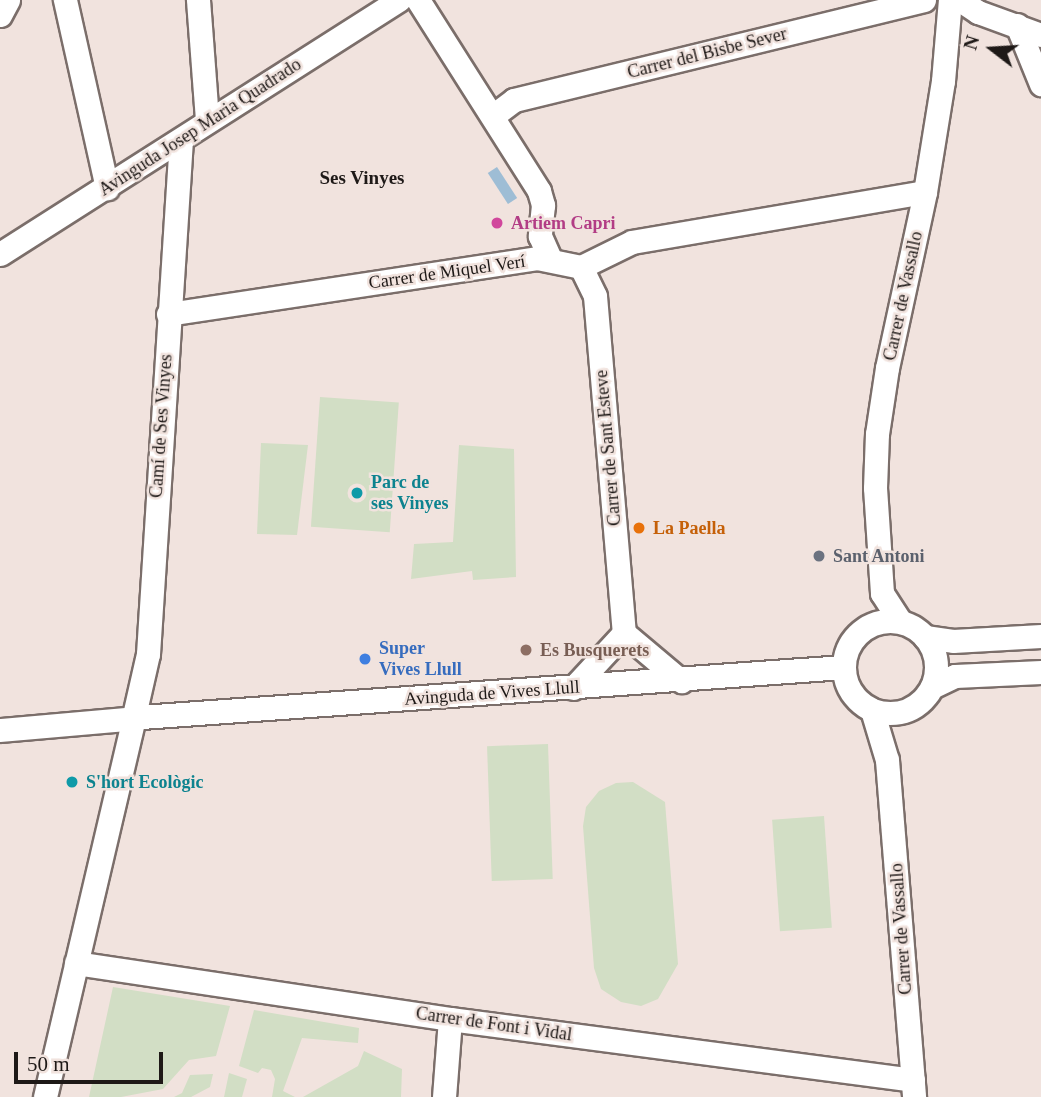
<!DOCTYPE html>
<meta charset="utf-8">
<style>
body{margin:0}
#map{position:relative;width:1041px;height:1097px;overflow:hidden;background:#f1e3de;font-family:Georgia,serif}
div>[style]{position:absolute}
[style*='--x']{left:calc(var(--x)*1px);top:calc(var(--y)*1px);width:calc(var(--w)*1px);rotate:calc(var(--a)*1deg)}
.green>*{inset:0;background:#d2dec5;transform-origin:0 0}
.water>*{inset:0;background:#9ebdd5;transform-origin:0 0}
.roads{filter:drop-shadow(2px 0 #7b6e6a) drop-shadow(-2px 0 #7b6e6a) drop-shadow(0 2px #7b6e6a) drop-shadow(0 -2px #7b6e6a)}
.minor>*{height:23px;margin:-11.5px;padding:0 11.5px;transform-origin:11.5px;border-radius:11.5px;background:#fff}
.minor>.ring{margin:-11.5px;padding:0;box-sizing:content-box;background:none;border:23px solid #fff;border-radius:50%}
.dots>*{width:19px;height:19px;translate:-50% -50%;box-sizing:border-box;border:4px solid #f1e3de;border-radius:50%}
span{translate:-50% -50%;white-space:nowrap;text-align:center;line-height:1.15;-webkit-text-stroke:5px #f1e3de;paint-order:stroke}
.street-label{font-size:18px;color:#1e1917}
.hotel-label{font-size:18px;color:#b23c85;font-weight:700}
.left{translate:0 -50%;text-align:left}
.culture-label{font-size:18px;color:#0d838f;font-weight:700}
.food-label{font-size:18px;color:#c56008;font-weight:700}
.worship-label{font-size:18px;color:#5b616d;font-weight:700}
.shop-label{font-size:18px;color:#366cbe;font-weight:700}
.education-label{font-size:18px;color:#785e54;font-weight:700}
.neighbourhood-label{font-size:19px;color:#1e1917;font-weight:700}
.north{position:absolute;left:957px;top:14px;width:70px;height:70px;-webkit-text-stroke:5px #f1e3de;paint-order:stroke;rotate:287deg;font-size:19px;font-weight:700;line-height:28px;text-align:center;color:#1e1917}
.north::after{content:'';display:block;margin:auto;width:24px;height:32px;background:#1e1917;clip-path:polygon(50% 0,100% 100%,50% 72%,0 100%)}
.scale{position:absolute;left:14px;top:1052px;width:149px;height:32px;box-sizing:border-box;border:4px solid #1e1917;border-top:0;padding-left:9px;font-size:21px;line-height:24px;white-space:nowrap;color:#1e1917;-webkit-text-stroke:5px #f1e3de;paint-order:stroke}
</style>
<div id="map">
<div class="green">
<i style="left:320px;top:397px;width:79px;height:130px;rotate:4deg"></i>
<i style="clip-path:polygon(261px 443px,308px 445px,297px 535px,257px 534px)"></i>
<i style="clip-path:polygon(459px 445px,514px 449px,516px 577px,473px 580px,472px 571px,411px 579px,414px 544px,453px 542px)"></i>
<i style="left:548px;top:744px;width:135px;height:61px;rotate:88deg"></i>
<i style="clip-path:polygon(633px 782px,665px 802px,678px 964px,658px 999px,641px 1006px,621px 1002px,601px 989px,594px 968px,583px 826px,586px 807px,599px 791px,616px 783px)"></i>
<i style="left:824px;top:816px;width:112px;height:52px;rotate:86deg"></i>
<i style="clip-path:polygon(113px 987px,230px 1006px,216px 1056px,189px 1060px,163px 1089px,121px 1097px,89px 1097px)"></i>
<i style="clip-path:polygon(254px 1010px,359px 1028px,358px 1043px,302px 1038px,283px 1091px,295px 1097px,272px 1097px,275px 1079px,271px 1070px,262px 1068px,258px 1073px,239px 1066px)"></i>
<i style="clip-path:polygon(364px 1051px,402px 1069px,401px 1097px,303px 1097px,358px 1066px)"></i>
<i style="clip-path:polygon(229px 1073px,247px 1079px,242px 1097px,224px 1097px)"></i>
<i style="clip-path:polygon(213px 1074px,210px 1087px,191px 1097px,174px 1097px,182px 1093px,190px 1075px)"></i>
</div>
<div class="water">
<i style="left:497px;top:167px;width:37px;height:11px;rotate:57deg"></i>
</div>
<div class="roads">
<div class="minor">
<i style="--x:65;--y:0;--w:193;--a:77.4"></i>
<i style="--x:198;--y:0;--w:121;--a:85.7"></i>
<i style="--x:418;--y:0;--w:226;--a:57.6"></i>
<i style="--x:539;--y:191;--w:15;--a:74"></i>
<i style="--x:543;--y:205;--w:31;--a:96"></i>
<i style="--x:540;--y:236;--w:24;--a:66"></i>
<i style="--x:960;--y:0;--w:22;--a:34"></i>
<i style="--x:978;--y:12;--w:67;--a:20.1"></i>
<i style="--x:0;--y:15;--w:17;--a:-62"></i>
<i style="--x:1017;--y:25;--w:64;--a:67.9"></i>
<i style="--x:494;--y:115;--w:25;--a:-37"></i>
<i style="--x:514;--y:100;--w:422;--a:-13.7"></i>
<i style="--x:0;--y:254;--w:473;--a:-32.5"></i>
<i style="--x:581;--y:267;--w:32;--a:64"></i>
<i style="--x:595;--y:296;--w:338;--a:85.1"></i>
<i style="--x:624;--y:633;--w:75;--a:40.1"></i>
<i style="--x:168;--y:314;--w:373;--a:-8.6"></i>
<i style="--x:537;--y:258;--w:45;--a:11.6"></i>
<i style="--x:581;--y:267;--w:57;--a:-26.1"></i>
<i style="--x:632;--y:242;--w:297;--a:-9.7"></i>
<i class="ring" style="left:844px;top:621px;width:69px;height:69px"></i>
<i style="--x:900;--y:621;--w:33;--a:-123"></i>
<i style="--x:882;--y:593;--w:105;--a:-93.8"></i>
<i style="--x:875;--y:488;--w:54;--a:-87.9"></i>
<i style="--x:877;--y:434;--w:67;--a:-81.4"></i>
<i style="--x:887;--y:368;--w:180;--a:-77.8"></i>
<i style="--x:925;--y:192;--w:112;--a:-80.8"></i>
<i style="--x:943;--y:81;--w:81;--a:-85.1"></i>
<i style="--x:925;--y:637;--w:28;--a:8"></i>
<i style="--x:953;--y:641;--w:88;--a:-3.3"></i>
<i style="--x:932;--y:687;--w:25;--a:-26"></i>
<i style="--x:955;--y:676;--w:86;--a:-2.7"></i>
<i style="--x:573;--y:688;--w:75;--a:-47.2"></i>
<i style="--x:872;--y:710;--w:52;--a:73.3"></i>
<i style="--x:887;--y:760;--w:338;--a:85.4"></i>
<i style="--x:135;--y:711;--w:58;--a:-77.2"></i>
<i style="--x:148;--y:654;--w:515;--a:-86.33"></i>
<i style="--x:141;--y:717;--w:705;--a:-4.07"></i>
<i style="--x:0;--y:730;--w:126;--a:-5"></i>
<i style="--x:76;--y:963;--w:378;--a:8.5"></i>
<i style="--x:450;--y:1019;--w:467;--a:7.5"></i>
<i style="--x:45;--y:1097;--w:382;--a:-76.8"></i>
<i style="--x:444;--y:1097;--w:78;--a:-85.6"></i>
</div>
</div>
<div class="dots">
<i style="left:497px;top:223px;background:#d1479c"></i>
<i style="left:357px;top:493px;background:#0f9aa8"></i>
<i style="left:639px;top:528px;background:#e8710a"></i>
<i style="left:819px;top:556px;background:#6b7280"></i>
<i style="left:526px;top:650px;background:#8d6e63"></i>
<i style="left:365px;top:659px;background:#3f7fe0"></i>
<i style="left:72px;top:782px;background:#0f9aa8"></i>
</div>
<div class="street-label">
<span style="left:707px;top:53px;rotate:-14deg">Carrer del Bisbe Sever</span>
<span style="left:200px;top:127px;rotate:-33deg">Avinguda Josep Maria Quadrado</span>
<span style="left:447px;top:272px;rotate:-8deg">Carrer de Miquel Verí</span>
<span style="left:903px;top:296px;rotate:-78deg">Carrer de Vassallo</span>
<span style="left:161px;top:426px;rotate:-86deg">Camí de Ses Vinyes</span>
<span style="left:608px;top:448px;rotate:-95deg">Carrer de Sant Esteve</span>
<span style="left:492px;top:693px;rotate:-4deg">Avinguda de Vives Llull</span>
<span style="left:901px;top:929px;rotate:-94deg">Carrer de Vassallo</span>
<span style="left:494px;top:1024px;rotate:8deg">Carrer de Font i Vidal</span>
</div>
<div class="hotel-label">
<span class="left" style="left:511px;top:223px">Artiem Capri</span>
</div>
<div class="culture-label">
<span class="left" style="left:371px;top:493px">Parc de<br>ses Vinyes</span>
<span class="left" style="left:86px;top:782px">S'hort Ecològic</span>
</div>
<div class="food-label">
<span class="left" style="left:653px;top:528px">La Paella</span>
</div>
<div class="worship-label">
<span class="left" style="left:833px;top:556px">Sant Antoni</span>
</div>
<div class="shop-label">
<span class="left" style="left:379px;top:659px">Super<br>Vives Llull</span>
</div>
<div class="education-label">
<span class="left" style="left:540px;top:650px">Es Busquerets</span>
</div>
<div class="neighbourhood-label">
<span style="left:362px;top:178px">Ses Vinyes</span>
</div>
<div class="north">N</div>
<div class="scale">50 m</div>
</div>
